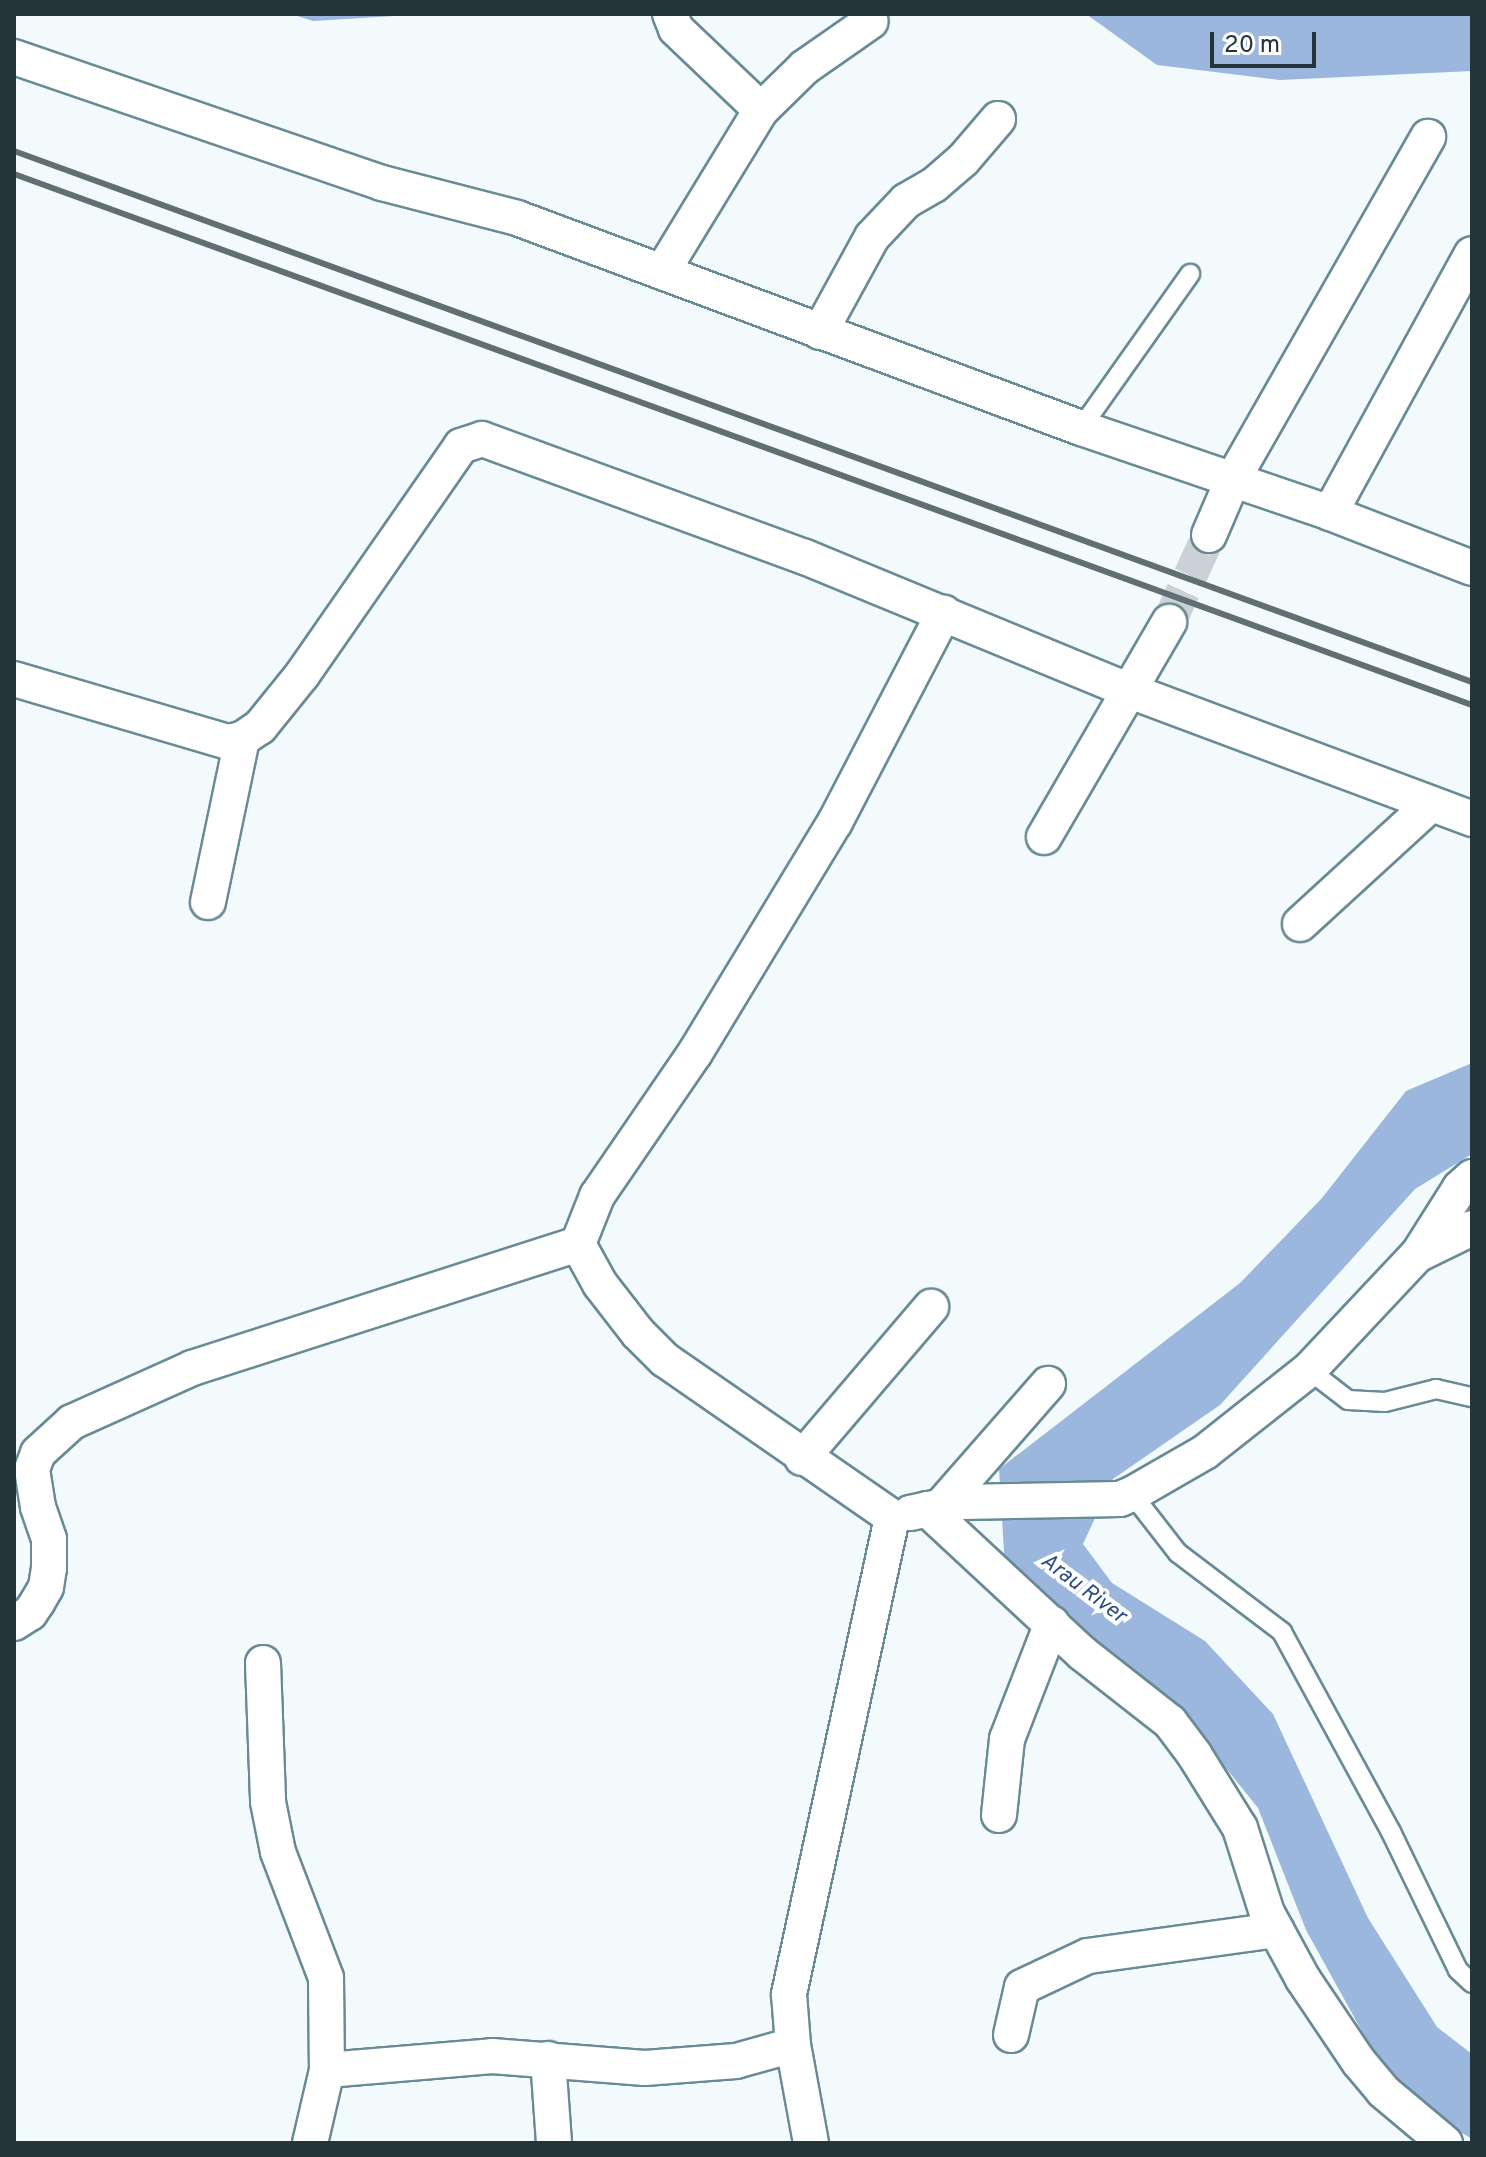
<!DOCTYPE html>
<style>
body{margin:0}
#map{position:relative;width:1486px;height:2157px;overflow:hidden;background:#f3fafc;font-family:Overpass,sans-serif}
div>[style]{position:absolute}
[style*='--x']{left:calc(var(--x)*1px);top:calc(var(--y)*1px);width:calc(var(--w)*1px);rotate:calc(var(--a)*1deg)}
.water>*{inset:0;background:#9cb7dd}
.street-tunnel>*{height:34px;margin-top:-17px;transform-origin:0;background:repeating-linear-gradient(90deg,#cad2d5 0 34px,transparent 0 51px)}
.roads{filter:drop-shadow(2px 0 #688b95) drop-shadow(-2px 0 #688b95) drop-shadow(0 2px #688b95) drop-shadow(0 -2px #688b95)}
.lane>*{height:18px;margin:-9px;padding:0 9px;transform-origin:9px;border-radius:9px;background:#fff}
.street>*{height:34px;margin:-17px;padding:0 17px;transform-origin:17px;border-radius:17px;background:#fff}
.rail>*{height:6px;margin:-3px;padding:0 3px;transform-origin:3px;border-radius:3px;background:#616e72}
span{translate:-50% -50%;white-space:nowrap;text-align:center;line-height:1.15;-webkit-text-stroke:8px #fff;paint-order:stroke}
.water-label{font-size:22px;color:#2b4f81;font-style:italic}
.frame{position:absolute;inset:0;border:16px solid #253438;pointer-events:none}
.scale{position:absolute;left:1210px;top:32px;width:106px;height:36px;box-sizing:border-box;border:4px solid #253438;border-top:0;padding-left:10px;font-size:24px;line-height:28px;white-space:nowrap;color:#253438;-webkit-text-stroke:6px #fff;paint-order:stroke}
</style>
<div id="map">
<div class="water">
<i style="clip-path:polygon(291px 14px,427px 14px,313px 21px)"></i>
<i style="clip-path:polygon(1086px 14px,1472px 14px,1472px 71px,1280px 80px,1157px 65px)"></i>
<i style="clip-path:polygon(1472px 1063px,1472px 1154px,1415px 1189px,1220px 1405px,1113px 1479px,1083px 1544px,1112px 1583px,1205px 1641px,1273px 1714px,1368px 1918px,1437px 2027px,1472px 2054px,1472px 2139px,1396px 2093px,1306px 1930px,1258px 1808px,1172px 1701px,1005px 1568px,999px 1469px,1240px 1283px,1322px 1198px,1406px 1091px)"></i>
</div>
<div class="street-tunnel">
<i style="--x:1169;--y:622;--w:96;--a:-65.3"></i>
</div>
<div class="roads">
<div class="lane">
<i style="--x:1081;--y:428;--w:189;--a:-54.7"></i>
<i style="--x:1309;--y:1370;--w:49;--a:37.6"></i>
<i style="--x:1348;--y:1400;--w:37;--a:3"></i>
<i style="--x:1385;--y:1402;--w:53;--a:-14.3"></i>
<i style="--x:1436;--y:1389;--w:37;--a:13"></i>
<i style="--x:1132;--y:1494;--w:75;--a:52.1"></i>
<i style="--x:1178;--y:1553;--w:131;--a:37.2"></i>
<i style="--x:1282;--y:1632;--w:228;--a:61.4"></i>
<i style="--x:1391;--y:1832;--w:153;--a:64.1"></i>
<i style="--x:1458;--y:1970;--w:19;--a:43"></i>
</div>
<div class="street">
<i style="--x:670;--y:14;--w:16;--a:68"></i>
<i style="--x:676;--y:29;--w:117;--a:43.6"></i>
<i style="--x:14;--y:57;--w:389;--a:18.9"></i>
<i style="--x:382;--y:183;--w:139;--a:14.5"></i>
<i style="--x:517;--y:218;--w:602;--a:20.42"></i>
<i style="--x:1081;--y:428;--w:263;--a:18.8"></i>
<i style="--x:1330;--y:513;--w:152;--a:21.2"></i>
<i style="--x:662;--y:272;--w:190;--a:-58.6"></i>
<i style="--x:761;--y:110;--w:62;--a:-44.3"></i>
<i style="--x:805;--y:67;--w:80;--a:-34.9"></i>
<i style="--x:820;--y:332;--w:108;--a:-61.3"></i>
<i style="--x:872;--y:237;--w:50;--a:-46.6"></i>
<i style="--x:906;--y:201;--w:32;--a:-30"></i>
<i style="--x:934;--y:185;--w:38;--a:-41"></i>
<i style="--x:963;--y:160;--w:54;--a:-49.5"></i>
<i style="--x:1330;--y:513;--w:295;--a:-61.3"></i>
<i style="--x:1209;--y:535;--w:61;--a:-66.8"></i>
<i style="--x:1233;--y:479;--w:394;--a:-60.3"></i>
<i style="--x:14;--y:679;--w:223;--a:16.4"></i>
<i style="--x:228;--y:742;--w:14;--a:-12"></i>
<i style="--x:242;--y:739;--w:22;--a:-34"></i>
<i style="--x:260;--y:727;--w:67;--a:-51.1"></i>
<i style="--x:302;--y:675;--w:279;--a:-55.2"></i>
<i style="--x:461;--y:446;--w:22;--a:-18"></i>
<i style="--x:482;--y:439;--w:344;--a:20.1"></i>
<i style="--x:805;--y:557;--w:352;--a:22.4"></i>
<i style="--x:1130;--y:691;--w:365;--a:20.5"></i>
<i style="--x:1044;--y:837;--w:249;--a:-59.8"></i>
<i style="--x:208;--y:902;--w:167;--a:-78.2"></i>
<i style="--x:1300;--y:924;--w:176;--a:-42.5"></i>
<i style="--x:1420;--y:1251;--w:75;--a:-57.6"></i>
<i style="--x:1460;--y:1188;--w:16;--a:-43"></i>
<i style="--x:802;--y:1458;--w:199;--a:-49.5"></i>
<i style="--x:942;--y:1505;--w:161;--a:-48.8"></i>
<i style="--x:927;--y:1509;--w:212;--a:42.9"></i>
<i style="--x:1082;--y:1653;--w:112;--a:38.1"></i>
<i style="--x:1170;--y:1722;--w:40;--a:53"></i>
<i style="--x:1194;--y:1754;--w:87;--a:58.1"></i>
<i style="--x:1240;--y:1828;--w:89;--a:72.4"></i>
<i style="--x:1267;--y:1913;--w:75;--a:61.4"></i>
<i style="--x:1303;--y:1979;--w:100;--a:56"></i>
<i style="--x:1359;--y:2062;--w:38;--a:50"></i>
<i style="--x:1383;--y:2091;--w:81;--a:40"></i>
<i style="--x:910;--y:1513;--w:53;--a:-11.9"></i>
<i style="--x:962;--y:1502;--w:158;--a:-1.1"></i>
<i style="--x:1120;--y:1499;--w:13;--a:-23"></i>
<i style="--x:1132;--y:1494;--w:84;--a:-29.9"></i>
<i style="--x:1205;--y:1452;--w:132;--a:-38.3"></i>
<i style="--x:1309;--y:1370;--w:158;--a:-46.8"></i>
<i style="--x:1417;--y:1255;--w:61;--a:-26.1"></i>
<i style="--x:14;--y:1623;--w:19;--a:-32"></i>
<i style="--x:30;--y:1613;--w:14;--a:-56"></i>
<i style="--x:38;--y:1601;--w:16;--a:-60"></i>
<i style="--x:46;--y:1587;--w:19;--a:-81"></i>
<i style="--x:49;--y:1568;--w:29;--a:-90"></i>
<i style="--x:49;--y:1539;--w:34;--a:-109"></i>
<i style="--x:38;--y:1507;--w:38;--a:-99"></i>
<i style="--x:32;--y:1469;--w:17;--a:-69"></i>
<i style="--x:38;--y:1453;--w:46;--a:-42.4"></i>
<i style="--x:72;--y:1422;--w:132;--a:-24.2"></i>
<i style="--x:192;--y:1368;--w:405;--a:-17.8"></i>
<i style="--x:263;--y:1663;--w:139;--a:87.9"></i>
<i style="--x:268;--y:1802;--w:51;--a:78.7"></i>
<i style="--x:278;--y:1852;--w:135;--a:69.1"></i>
<i style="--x:326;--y:1978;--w:92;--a:89.4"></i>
<i style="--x:327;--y:2070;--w:75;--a:103.1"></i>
<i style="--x:999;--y:1815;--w:76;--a:-84"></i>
<i style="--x:1007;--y:1739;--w:124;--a:-68.8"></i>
<i style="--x:1011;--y:2035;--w:49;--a:-77.1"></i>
<i style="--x:1022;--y:1987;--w:73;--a:-25.2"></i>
<i style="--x:1088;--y:1956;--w:190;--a:-7.9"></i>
<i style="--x:548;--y:2059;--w:84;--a:85.9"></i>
<i style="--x:327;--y:2070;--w:166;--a:-4.8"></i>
<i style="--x:492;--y:2056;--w:153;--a:4.5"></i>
<i style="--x:645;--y:2068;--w:91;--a:-4.4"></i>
<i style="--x:736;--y:2061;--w:59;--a:-15.7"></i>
<i style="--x:811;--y:2143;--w:100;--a:-100.4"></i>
<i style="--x:793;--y:2045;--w:51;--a:-94.5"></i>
<i style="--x:789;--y:1994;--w:488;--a:-77.8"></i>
<i style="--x:892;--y:1517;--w:276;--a:-145.3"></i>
<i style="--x:665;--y:1360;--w:38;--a:-135"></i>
<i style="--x:638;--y:1333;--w:62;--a:-127.8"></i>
<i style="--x:600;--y:1284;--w:46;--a:-118.8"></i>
<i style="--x:578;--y:1244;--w:52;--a:-68.4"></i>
<i style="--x:597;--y:1196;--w:173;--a:-55.6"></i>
<i style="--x:695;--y:1053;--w:270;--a:-58.8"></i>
<i style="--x:835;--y:822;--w:236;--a:-62.5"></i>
</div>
</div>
<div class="rail">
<i style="--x:14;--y:151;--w:1552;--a:20.01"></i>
<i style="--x:14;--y:174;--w:1552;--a:20.01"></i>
</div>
<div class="water-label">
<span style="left:1083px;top:1589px;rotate:37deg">Arau River</span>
</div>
<div class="frame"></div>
<div class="scale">20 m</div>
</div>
